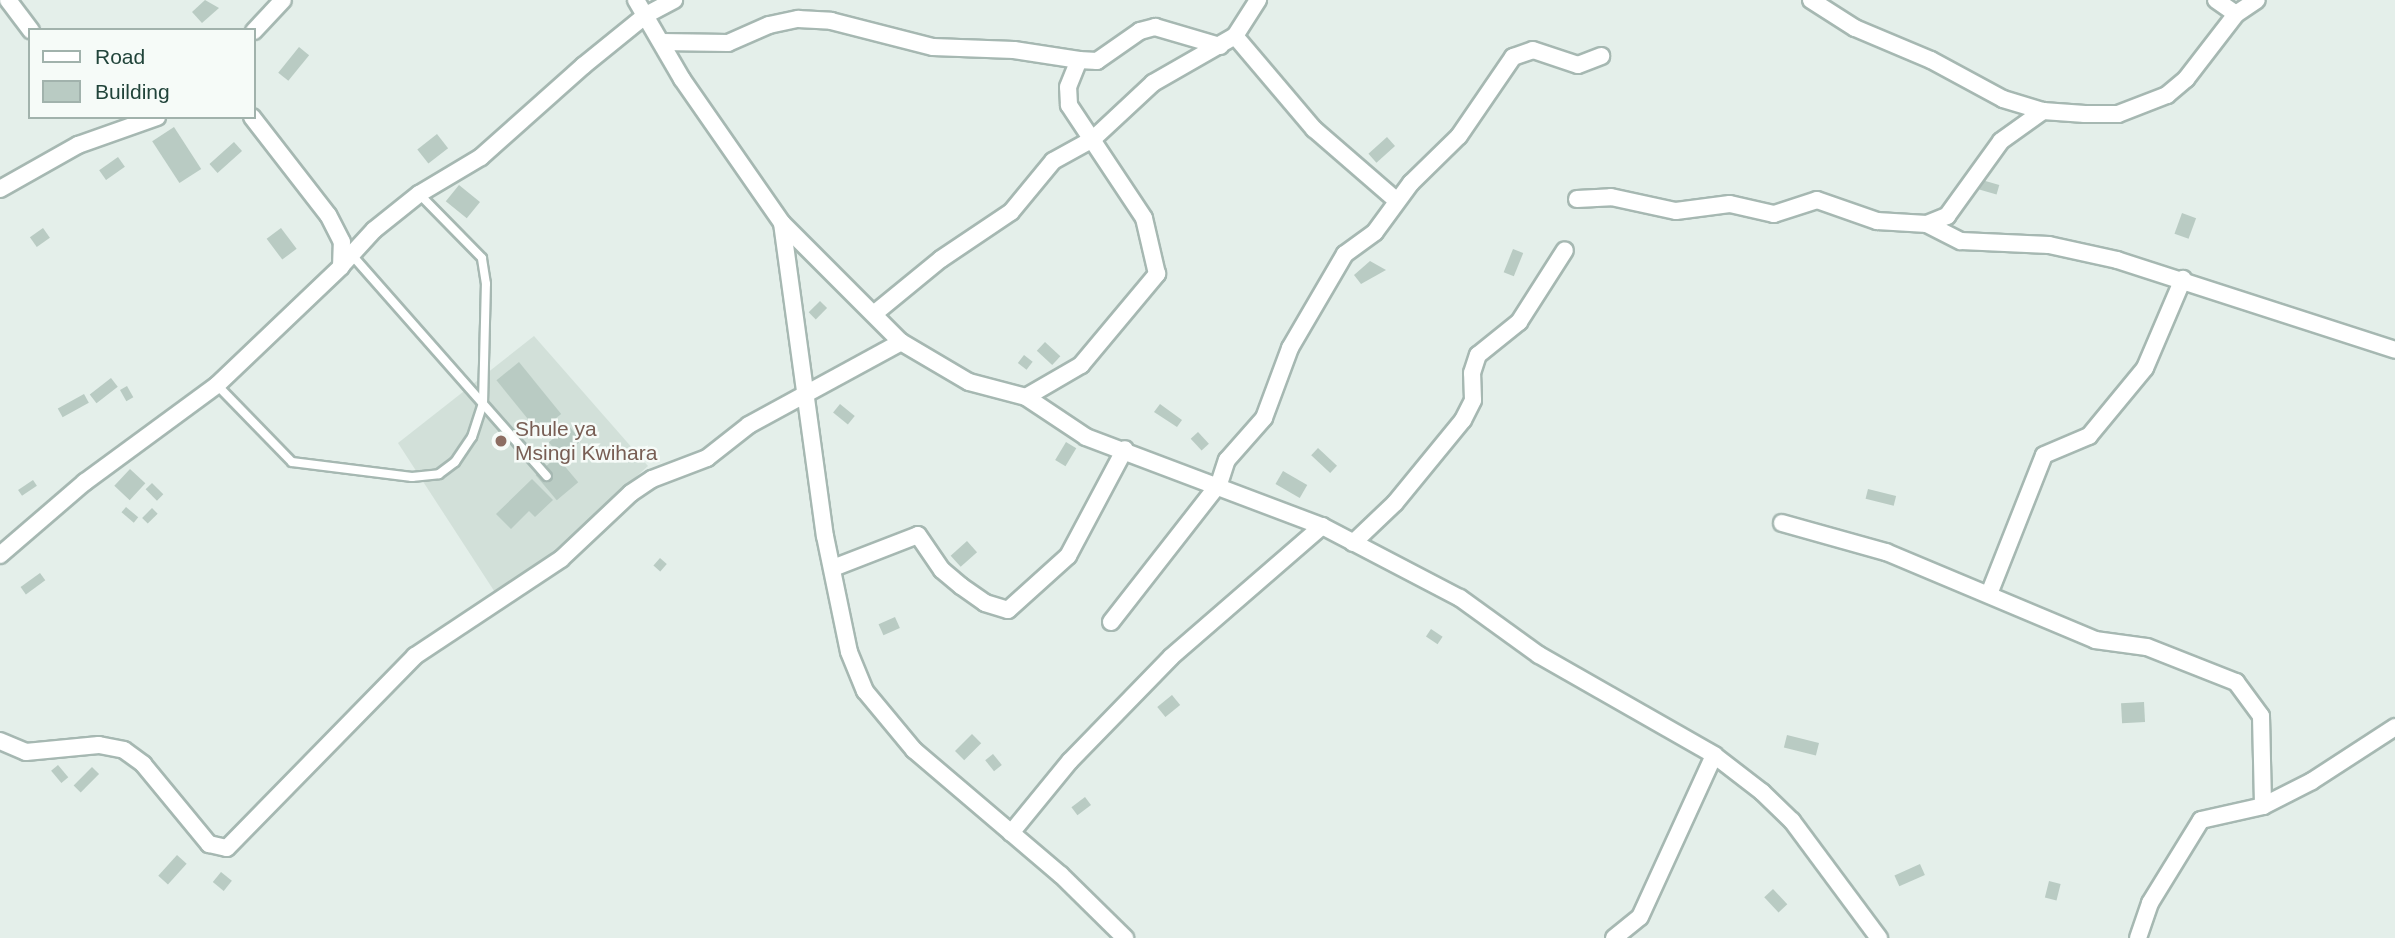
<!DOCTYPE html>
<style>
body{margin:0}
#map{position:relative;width:2395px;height:938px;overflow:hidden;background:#e4efea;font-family:Arial,sans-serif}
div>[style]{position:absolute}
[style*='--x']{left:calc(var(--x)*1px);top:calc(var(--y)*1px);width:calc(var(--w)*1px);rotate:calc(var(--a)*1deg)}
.built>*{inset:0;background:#d2e0d9}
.building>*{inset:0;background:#b9cbc3;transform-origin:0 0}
.roads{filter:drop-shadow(2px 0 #a6b8b2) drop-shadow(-2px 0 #a6b8b2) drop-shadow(0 2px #a6b8b2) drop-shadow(0 -2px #a6b8b2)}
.service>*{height:8px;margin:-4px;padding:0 4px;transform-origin:4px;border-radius:4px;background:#fff}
.minor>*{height:16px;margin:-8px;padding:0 8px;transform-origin:8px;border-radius:8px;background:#fff}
.dots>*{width:19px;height:19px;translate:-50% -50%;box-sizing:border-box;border:4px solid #f6fbf8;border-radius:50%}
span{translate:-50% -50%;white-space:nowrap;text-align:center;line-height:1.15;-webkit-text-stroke:5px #f6fbf8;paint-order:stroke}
.education-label{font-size:21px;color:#785e54}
.left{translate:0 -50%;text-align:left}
.legend{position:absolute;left:28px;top:28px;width:228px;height:91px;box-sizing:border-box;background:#f6fbf8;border:2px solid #a1b2ac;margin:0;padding:9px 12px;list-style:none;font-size:21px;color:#21443a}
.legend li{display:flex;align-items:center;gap:14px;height:35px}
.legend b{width:35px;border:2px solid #a1b2ac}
</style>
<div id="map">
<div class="built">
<i style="clip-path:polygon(534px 336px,648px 466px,500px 600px,398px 443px)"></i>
</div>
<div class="building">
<i style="clip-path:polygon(205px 0,219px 8px,202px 23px,192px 12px)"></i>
<i style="left:299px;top:47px;width:13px;height:33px;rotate:39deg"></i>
<i style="left:174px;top:127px;width:50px;height:26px;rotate:57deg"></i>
<i style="left:437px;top:134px;width:18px;height:25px;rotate:52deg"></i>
<i style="left:1387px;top:137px;width:12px;height:25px;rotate:48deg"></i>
<i style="left:234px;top:142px;width:12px;height:33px;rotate:48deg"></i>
<i style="left:118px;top:157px;width:12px;height:23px;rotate:55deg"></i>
<i style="left:1982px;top:180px;width:18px;height:10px;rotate:16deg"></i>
<i style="left:459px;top:185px;width:27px;height:21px;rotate:39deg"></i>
<i style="left:2182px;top:213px;width:15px;height:22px;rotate:20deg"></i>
<i style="left:43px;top:228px;width:12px;height:16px;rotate:55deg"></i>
<i style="left:281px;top:228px;width:26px;height:18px;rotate:53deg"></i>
<i style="left:1513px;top:249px;width:11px;height:25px;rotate:22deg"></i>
<i style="clip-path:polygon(1370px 261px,1386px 270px,1361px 284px,1354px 275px)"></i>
<i style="left:820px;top:301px;width:10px;height:16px;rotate:45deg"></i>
<i style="left:1045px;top:342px;width:21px;height:12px;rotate:43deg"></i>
<i style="left:1024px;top:355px;width:11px;height:10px;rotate:38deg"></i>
<i style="left:519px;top:362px;width:67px;height:29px;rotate:51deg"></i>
<i style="left:111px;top:378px;width:11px;height:27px;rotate:52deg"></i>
<i style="left:127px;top:386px;width:13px;height:8px;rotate:61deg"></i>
<i style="left:84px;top:394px;width:10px;height:30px;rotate:61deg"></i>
<i style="left:840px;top:404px;width:19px;height:11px;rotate:39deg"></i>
<i style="clip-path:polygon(1160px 404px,1182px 420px,1177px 427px,1154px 412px)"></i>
<i style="left:569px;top:426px;width:19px;height:26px;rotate:51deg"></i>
<i style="left:1198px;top:432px;width:16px;height:10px;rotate:47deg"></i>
<i style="left:1066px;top:442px;width:12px;height:21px;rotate:31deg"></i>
<i style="left:1318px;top:448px;width:26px;height:10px;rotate:43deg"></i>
<i style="left:557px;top:457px;width:33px;height:28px;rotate:50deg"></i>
<i style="left:130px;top:469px;width:21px;height:23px;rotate:43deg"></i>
<i style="left:1283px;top:471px;width:28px;height:15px;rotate:30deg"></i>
<i style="clip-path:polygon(532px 479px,553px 500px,535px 517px,529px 511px,511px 529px,496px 514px)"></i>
<i style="left:33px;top:480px;width:7px;height:18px;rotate:56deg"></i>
<i style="left:152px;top:483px;width:16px;height:9px;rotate:45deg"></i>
<i style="left:1868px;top:489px;width:29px;height:10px;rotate:14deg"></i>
<i style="left:126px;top:507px;width:16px;height:7px;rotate:40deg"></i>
<i style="left:152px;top:508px;width:8px;height:14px;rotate:45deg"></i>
<i style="left:967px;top:541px;width:15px;height:22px;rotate:48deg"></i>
<i style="left:660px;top:558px;width:9px;height:10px;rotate:41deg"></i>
<i style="left:40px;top:573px;width:9px;height:24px;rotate:54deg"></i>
<i style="left:895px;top:617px;width:12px;height:18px;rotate:66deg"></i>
<i style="left:1431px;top:629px;width:14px;height:9px;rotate:34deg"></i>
<i style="left:1172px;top:695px;width:13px;height:19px;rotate:51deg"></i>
<i style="left:2144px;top:702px;width:20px;height:23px;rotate:87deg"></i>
<i style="left:972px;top:734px;width:13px;height:24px;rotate:45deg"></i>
<i style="left:1787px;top:735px;width:33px;height:13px;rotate:14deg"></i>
<i style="left:993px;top:754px;width:14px;height:10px;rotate:51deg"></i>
<i style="left:58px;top:765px;width:16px;height:9px;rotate:50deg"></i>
<i style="left:92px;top:767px;width:10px;height:26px;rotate:45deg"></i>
<i style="left:1085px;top:797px;width:10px;height:17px;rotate:53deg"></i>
<i style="left:177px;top:855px;width:13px;height:28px;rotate:42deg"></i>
<i style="left:1920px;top:864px;width:12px;height:28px;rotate:66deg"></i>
<i style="left:221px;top:872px;width:14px;height:13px;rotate:39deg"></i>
<i style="left:2049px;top:881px;width:12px;height:17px;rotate:14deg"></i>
<i style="left:1773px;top:889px;width:21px;height:12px;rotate:47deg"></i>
</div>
<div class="roads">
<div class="service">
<i style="--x:351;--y:254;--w:296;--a:48.6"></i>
<i style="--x:217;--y:385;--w:107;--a:45.8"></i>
<i style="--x:292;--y:462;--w:121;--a:7.1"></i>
<i style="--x:412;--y:477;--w:27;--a:-6"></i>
<i style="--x:439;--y:474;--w:20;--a:-37"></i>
<i style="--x:455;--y:462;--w:30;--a:-56"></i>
<i style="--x:472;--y:437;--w:35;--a:-72"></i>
<i style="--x:483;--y:404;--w:120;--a:-88.6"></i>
<i style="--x:486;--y:284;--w:26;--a:-99"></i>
<i style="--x:482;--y:258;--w:90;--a:-134.5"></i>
</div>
<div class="minor">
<i style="--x:8;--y:0;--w:38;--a:53"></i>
<i style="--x:636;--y:0;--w:91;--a:59.8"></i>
<i style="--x:682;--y:79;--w:175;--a:55.2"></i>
<i style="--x:782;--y:223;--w:168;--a:45"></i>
<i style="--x:901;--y:342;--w:79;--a:30.5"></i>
<i style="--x:969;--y:382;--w:59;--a:14.7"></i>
<i style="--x:1026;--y:397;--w:72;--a:33.7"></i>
<i style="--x:1086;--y:437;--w:252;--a:20.7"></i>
<i style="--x:1322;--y:526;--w:156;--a:27.6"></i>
<i style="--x:1460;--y:598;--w:97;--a:35.8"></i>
<i style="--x:1539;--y:655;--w:202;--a:29.7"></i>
<i style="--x:1714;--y:755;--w:61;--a:37.6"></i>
<i style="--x:1762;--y:792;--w:42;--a:44"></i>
<i style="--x:1792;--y:821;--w:146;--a:53.4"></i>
<i style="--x:1811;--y:0;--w:52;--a:32.5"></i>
<i style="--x:1855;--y:28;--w:82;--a:22.8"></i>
<i style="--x:1931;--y:60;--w:82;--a:28.4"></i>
<i style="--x:2003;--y:99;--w:42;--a:16.7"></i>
<i style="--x:2043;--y:111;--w:42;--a:4.1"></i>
<i style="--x:2085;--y:114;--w:33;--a:0"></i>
<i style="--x:2118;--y:114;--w:53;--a:-21.2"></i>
<i style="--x:2167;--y:95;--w:25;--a:-40"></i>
<i style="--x:2186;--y:79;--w:82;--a:-52.4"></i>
<i style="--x:2236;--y:14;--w:25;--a:-34"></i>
<i style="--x:2216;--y:0;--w:24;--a:35"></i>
<i style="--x:254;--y:31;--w:42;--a:-46.9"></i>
<i style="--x:1235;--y:36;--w:122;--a:49.7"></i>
<i style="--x:1314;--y:129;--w:108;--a:40.9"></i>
<i style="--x:661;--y:42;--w:67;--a:0.9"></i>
<i style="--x:728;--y:43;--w:45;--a:-23.7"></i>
<i style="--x:769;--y:25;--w:30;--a:-12"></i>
<i style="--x:798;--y:19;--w:33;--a:3"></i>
<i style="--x:831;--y:21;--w:105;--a:14.3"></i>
<i style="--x:933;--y:47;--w:81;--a:2.1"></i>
<i style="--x:1014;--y:50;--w:66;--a:8.7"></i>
<i style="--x:1079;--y:60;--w:18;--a:3"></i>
<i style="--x:1097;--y:61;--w:52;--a:-34.9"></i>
<i style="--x:1140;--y:31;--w:16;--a:-15"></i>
<i style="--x:1155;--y:27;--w:68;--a:16.3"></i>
<i style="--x:0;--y:189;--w:90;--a:-29.4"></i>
<i style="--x:78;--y:145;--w:84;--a:-19.5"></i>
<i style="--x:1577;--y:199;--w:34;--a:-3"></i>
<i style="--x:1611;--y:197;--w:66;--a:12.2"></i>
<i style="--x:1676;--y:211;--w:54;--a:-7.4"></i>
<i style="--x:1730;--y:204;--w:45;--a:12.8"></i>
<i style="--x:1774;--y:214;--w:45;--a:-18"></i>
<i style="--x:1817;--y:200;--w:64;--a:19.3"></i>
<i style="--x:1877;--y:221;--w:50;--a:3.4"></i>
<i style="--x:1927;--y:224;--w:22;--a:-22"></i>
<i style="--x:1947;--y:216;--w:92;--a:-54.2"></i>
<i style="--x:2001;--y:141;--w:52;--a:-35.5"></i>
<i style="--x:782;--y:223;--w:316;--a:82.2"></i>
<i style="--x:825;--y:536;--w:118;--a:78.3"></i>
<i style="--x:849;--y:652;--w:42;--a:67.7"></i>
<i style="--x:865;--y:691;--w:77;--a:50.3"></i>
<i style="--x:914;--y:750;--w:193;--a:40.4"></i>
<i style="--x:1061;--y:875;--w:90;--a:44.5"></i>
<i style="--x:1927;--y:224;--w:38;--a:27"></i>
<i style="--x:1961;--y:241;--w:88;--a:2.6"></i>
<i style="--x:2049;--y:245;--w:70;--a:12.4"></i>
<i style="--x:2117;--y:260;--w:292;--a:17.9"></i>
<i style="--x:341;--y:266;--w:49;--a:-47.5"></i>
<i style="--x:374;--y:230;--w:58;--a:-38.7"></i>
<i style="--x:419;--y:194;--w:72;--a:-30.8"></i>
<i style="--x:481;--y:157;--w:137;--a:-41.7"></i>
<i style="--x:583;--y:66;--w:81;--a:-39"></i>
<i style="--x:646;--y:15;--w:32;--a:-28"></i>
<i style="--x:875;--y:313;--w:85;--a:-39.3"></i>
<i style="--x:941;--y:259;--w:84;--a:-33.9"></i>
<i style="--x:1011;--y:212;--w:66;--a:-50.5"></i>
<i style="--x:1053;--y:161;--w:46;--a:-28.8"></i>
<i style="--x:1093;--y:139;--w:82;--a:-43"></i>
<i style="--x:1153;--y:83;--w:95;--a:-29.8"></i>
<i style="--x:1235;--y:36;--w:43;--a:-57.4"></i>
<i style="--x:1026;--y:397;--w:64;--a:-30.2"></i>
<i style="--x:1081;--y:365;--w:119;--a:-50.1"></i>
<i style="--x:1157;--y:274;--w:57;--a:-103.1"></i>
<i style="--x:1144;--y:218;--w:136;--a:-123.6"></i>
<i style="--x:1069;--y:105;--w:18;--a:-93"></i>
<i style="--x:1068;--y:87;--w:29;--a:-68"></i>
<i style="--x:1782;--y:523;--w:108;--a:15.6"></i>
<i style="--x:1886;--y:552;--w:227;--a:22.8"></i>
<i style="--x:2095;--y:640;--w:52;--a:7.7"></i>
<i style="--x:2147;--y:647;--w:96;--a:21.5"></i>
<i style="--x:2236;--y:682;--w:42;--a:53.7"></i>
<i style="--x:2261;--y:716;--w:90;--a:88.7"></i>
<i style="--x:1353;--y:543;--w:58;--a:-43.6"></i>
<i style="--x:1395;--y:503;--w:107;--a:-50.7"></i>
<i style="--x:1463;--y:420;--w:22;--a:-63"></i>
<i style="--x:1473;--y:400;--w:27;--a:-92"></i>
<i style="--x:1472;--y:373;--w:19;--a:-72"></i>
<i style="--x:1478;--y:355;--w:53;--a:-38.8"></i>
<i style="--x:1519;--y:322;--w:85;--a:-57.4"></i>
<i style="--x:0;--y:555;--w:112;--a:-40.7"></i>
<i style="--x:85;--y:482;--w:164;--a:-36.3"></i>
<i style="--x:217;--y:385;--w:171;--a:-43.6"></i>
<i style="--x:341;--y:267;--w:25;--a:-88"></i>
<i style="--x:342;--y:242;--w:30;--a:-117"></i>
<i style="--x:328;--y:215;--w:124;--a:-127.8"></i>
<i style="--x:833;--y:568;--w:91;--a:-21.2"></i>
<i style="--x:918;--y:535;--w:42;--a:55.6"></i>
<i style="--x:942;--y:570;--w:25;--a:40"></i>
<i style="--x:961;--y:586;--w:29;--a:35"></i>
<i style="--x:985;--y:603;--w:24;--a:17"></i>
<i style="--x:1008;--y:610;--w:81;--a:-42"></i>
<i style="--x:1068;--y:556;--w:121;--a:-62"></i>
<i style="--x:1989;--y:594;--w:149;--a:-68.4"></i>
<i style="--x:2044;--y:455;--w:49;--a:-22.9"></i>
<i style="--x:2089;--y:436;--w:88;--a:-50.5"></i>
<i style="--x:2145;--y:368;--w:97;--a:-66.9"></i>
<i style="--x:1111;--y:622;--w:175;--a:-52"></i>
<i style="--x:1219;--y:484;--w:25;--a:-72"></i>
<i style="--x:1227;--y:460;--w:56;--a:-48.6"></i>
<i style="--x:1264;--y:418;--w:75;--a:-69.6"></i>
<i style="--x:1290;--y:348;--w:109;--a:-59.7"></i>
<i style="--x:1345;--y:254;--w:37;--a:-36"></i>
<i style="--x:1375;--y:232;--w:61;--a:-53.7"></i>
<i style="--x:1411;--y:183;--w:67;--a:-44.4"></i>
<i style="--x:1459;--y:136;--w:96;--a:-55.6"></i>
<i style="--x:1513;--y:57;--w:21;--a:-19"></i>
<i style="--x:1533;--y:50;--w:47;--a:18.4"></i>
<i style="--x:1578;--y:65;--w:25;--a:-21"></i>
<i style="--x:0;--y:741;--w:28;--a:23"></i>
<i style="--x:26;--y:752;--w:73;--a:-5.5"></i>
<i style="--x:99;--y:745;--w:25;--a:11"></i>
<i style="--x:124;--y:750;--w:24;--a:36"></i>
<i style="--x:143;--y:764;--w:104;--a:50.5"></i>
<i style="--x:209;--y:844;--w:18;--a:13"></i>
<i style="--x:227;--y:848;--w:269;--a:-45.6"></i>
<i style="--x:415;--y:656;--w:175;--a:-33.6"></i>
<i style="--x:561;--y:559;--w:96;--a:-43.3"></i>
<i style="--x:631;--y:493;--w:25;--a:-34"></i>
<i style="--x:652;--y:479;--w:59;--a:-20.9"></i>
<i style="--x:707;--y:458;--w:53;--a:-38.2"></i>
<i style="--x:749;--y:425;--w:173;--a:-28.6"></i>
<i style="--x:1011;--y:833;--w:93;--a:-50.7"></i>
<i style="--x:1070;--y:761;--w:145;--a:-45.8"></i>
<i style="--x:1171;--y:657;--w:200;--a:-40.9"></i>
<i style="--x:1614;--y:938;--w:33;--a:-39"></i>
<i style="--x:1640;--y:917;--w:178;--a:-65.4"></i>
<i style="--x:2138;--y:938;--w:37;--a:-71"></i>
<i style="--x:2150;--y:903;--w:97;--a:-58.4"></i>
<i style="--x:2201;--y:820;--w:64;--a:-12.7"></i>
<i style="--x:2263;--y:806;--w:55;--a:-27"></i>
<i style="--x:2312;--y:781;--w:99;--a:-33"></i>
</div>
</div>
<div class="dots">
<i style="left:501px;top:441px;background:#8d6e63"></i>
</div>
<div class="education-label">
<span class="left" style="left:515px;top:441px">Shule ya<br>Msingi Kwihara</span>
</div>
<ul class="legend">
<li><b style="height:9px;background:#fff"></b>Road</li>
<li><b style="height:19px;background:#b9cbc3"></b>Building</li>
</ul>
</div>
